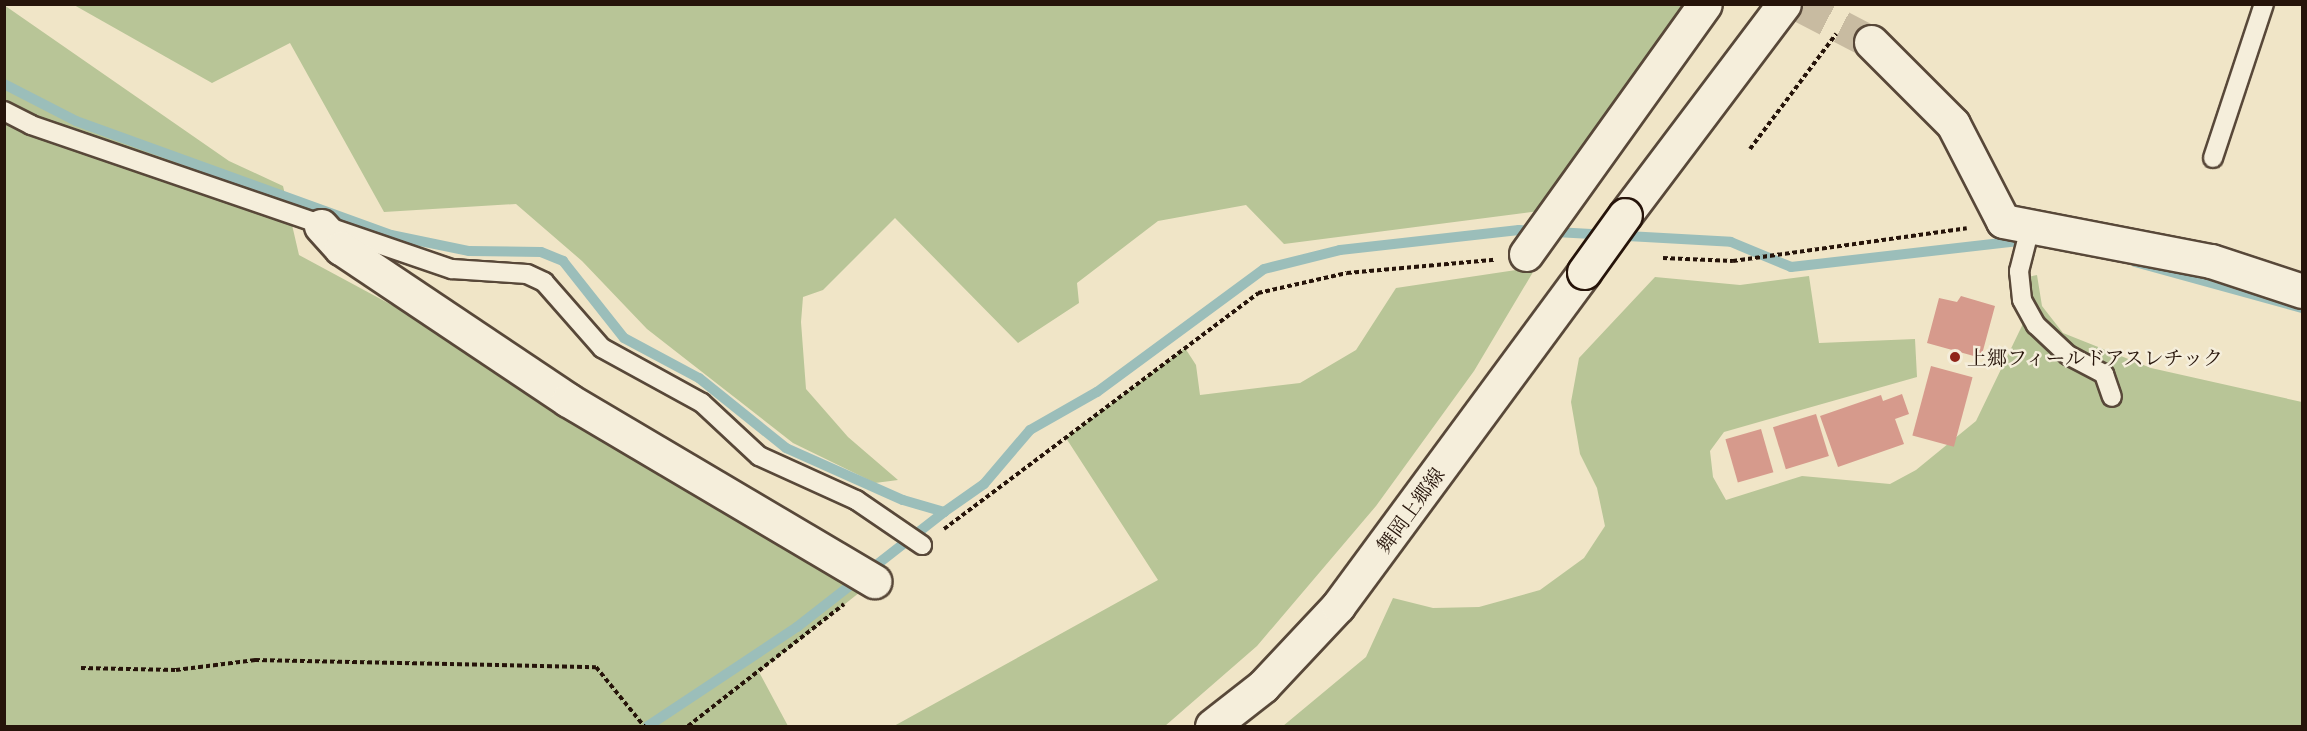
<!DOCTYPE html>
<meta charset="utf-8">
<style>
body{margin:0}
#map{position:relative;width:2307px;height:731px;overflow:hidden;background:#f0e5c7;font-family:"Gentium Book Plus","Noto Serif JP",serif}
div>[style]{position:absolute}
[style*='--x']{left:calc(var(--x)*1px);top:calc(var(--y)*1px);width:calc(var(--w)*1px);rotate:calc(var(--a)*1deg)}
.green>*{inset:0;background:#b8c597}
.stream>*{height:10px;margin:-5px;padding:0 5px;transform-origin:5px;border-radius:5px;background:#9bbeba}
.building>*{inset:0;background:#d69a8c;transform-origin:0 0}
.street-tunnel>*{height:33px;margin-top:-16.5px;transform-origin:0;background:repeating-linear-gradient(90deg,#c8bba1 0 33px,transparent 0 49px)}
.path>*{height:4px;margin-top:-2px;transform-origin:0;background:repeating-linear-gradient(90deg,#26140a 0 4.5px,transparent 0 7.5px)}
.roads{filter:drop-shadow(2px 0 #584839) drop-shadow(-2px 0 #584839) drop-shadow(0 2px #584839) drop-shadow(0 -2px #584839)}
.lane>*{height:18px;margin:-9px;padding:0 9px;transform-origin:9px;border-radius:9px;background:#f5eedb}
.street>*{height:33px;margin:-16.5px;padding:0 16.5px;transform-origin:16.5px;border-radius:16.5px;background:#f5eedb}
.secondary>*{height:33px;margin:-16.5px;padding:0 16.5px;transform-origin:16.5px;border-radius:16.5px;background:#f5eedb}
.bridges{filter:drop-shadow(2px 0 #26140a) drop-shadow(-2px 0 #26140a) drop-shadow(0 2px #26140a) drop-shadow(0 -2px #26140a)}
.secondary-bridge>*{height:33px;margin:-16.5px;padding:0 16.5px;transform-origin:16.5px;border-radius:16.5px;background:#f5eedb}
.dots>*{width:16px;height:16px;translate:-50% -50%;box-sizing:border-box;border:3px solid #f5eedb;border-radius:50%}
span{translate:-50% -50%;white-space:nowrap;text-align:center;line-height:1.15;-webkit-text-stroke:5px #f5eedb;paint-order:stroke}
.poi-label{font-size:20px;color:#26140a}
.left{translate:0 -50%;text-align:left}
.street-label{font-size:20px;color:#26140a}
.frame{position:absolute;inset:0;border:6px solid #26140a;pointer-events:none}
</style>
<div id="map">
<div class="green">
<i style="clip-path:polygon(4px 5px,229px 161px,283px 186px,299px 255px,568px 400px,874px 581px,759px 672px,788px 726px,5px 726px)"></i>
<i style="clip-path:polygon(74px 5px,1698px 5px,1547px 210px,1284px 244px,1246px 205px,1158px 221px,1077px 283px,1079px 303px,1018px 343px,895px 218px,823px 290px,803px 297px,801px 322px,806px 389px,848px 437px,898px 480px,875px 483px,793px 443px,647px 329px,582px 261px,516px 204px,384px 212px,290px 43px,212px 83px)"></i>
<i style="clip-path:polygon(1536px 267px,1474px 371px,1376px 506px,1257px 646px,1165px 726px,894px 726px,1158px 580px,1066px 438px,1185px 348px,1196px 365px,1200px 395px,1300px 383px,1356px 350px,1396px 288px)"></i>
<i style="clip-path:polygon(2037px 275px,2042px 306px,2063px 333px,2151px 368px,2302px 402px,2302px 726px,1283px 726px,1366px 657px,1393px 598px,1433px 608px,1479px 607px,1540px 590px,1584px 558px,1605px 526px,1597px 488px,1580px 454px,1571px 402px,1579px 358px,1655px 277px,1740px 285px,1809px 276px,1819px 343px,1915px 339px,1917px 377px,1724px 432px,1710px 451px,1713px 477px,1726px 500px,1802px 476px,1890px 484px,1916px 470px,1976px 421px,2033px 303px,2028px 277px)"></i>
</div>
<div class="stream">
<i style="--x:4;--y:84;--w:81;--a:27.2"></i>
<i style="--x:76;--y:121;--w:335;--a:19.9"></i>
<i style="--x:391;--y:235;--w:80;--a:11.6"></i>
<i style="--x:469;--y:251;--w:72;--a:0.8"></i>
<i style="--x:541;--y:252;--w:24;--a:22"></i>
<i style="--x:563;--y:261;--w:98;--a:51.6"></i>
<i style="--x:624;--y:338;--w:85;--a:28.1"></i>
<i style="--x:699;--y:378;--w:112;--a:38.8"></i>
<i style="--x:786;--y:448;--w:128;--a:24"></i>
<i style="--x:903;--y:500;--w:43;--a:16.3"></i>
<i style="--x:944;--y:512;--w:49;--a:-35"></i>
<i style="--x:984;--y:484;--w:71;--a:-49.6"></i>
<i style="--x:1030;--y:430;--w:77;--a:-29.6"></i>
<i style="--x:1097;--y:392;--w:207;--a:-36.4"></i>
<i style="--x:1264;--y:269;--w:78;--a:-14"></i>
<i style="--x:1340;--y:250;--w:180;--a:-6.4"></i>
<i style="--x:1519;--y:230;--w:212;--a:3.2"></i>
<i style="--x:1731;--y:242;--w:65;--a:22.6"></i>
<i style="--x:1791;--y:267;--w:238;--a:-6.5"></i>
<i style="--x:2135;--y:262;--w:173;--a:15.4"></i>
<i style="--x:648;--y:726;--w:179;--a:-33.6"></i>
<i style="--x:797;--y:627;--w:187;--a:-38"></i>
</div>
<div class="building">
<i style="clip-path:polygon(1961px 296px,1995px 306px,1981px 358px,1927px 343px,1939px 298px,1957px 302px)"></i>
<i style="left:1931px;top:366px;width:43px;height:72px;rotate:15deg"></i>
<i style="clip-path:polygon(1902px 394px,1909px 414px,1895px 419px,1904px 444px,1838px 467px,1820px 416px,1881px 395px,1883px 401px)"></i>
<i style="left:1816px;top:414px;width:44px;height:45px;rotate:73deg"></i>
<i style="left:1761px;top:429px;width:45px;height:37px;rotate:74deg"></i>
</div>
<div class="street-tunnel">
<i style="--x:1798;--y:4;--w:82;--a:27.5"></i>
</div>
<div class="path">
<i style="--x:1750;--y:149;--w:144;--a:-53.2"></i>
<i style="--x:1663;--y:258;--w:70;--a:2.5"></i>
<i style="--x:1733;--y:261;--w:236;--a:-8"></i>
<i style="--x:944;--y:529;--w:393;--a:-36.9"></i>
<i style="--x:1258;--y:293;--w:91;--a:-12.7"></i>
<i style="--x:1347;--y:273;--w:148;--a:-5.1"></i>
<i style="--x:81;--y:668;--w:95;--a:1.2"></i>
<i style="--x:176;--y:670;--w:80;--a:-7.2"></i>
<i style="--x:255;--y:660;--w:341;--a:1.2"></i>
<i style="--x:596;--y:667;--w:76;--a:50.9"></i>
<i style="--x:688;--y:726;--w:198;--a:-38"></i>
</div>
<div class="roads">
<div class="lane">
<i style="--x:4;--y:111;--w:30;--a:27"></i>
<i style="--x:31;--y:125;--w:445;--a:18.9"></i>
<i style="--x:452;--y:269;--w:75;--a:3.8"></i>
<i style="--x:527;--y:274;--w:19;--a:25"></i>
<i style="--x:544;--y:282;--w:88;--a:48.7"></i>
<i style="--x:602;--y:348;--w:114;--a:28.8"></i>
<i style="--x:702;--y:403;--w:78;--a:42.9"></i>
<i style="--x:759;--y:456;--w:107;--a:24.4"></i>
<i style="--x:856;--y:500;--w:80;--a:34.3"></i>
<i style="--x:2213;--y:158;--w:162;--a:-71.7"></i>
<i style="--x:2031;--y:224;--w:49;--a:104.3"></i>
<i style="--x:2019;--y:271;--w:29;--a:84"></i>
<i style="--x:2022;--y:300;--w:29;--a:61"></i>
<i style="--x:2036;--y:325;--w:44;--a:43.2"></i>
<i style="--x:2068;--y:355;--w:41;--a:27.8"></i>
<i style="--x:2104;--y:374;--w:24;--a:71"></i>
</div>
<div class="street">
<i style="--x:1871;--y:42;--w:116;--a:45"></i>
<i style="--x:1953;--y:124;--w:109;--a:62.7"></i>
<i style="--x:2003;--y:221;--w:212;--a:10.9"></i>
<i style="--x:2211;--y:261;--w:96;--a:18.2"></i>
<i style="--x:321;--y:226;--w:30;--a:48"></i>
<i style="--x:341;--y:248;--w:273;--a:33.8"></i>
<i style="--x:568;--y:400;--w:356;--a:30.6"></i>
<i style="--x:1526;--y:254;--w:307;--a:-54.4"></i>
</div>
<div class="secondary">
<i style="--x:1625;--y:215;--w:264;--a:-53"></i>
<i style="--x:1212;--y:726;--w:65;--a:-38.1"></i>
<i style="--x:1263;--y:686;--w:110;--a:-46.8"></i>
<i style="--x:1338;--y:606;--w:415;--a:-53.6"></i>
</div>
</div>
<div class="bridges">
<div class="secondary-bridge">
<i style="--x:1584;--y:272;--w:70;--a:-54.3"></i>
</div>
</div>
<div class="dots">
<i style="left:1955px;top:357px;background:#8f2418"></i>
</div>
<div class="poi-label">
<span class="left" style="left:1967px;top:357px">上郷フィールドアスレチック</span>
</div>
<div class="street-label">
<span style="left:1410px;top:510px;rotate:-54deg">舞岡上郷線</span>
</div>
<div class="frame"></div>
</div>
